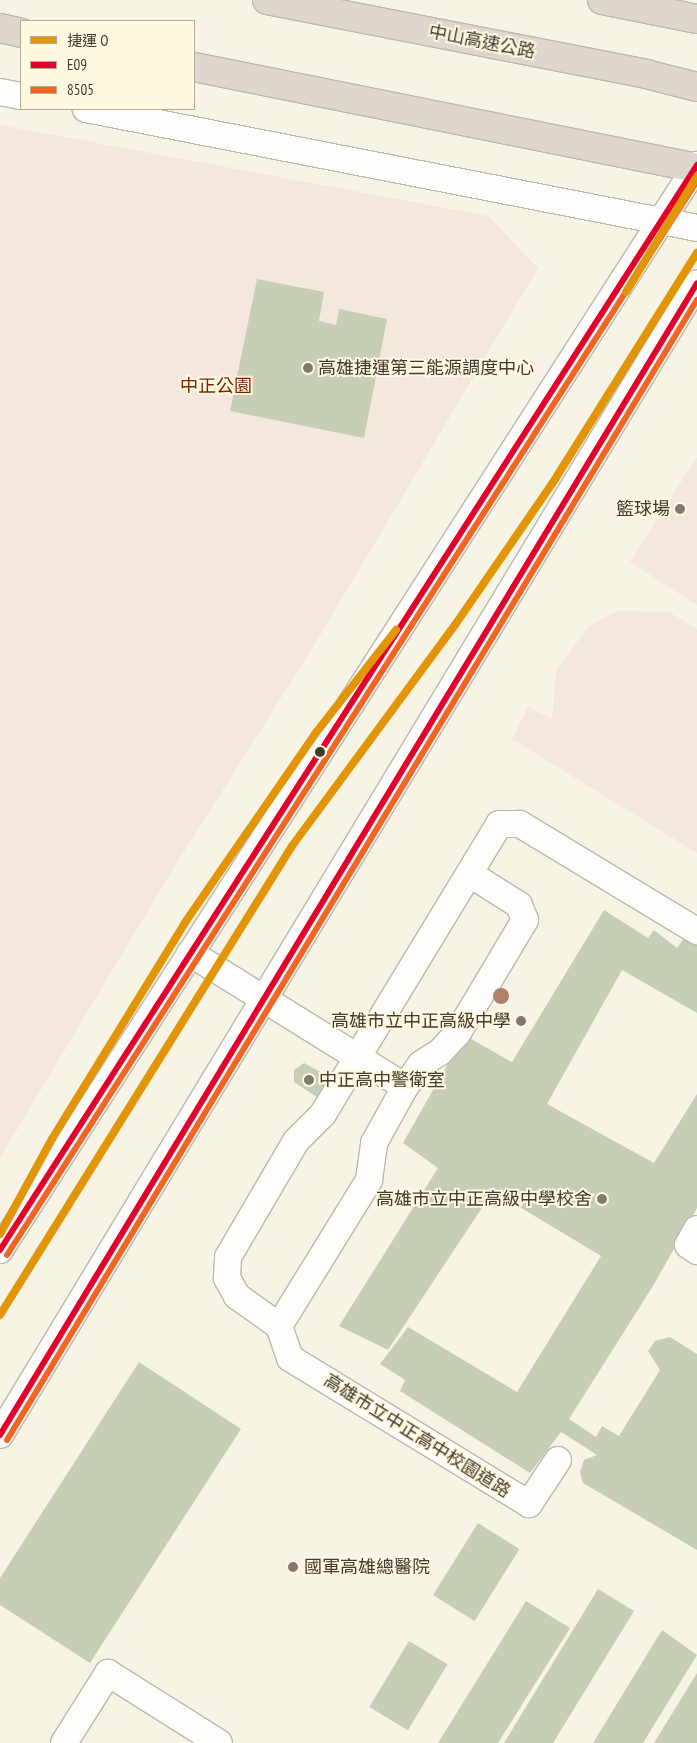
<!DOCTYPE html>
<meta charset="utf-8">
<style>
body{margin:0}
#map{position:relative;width:697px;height:1743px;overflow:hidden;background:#f7f4e6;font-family:"PT Sans Narrow","Noto Sans TC",sans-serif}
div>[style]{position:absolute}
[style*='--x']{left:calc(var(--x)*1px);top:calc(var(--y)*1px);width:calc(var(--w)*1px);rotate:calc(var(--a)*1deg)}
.green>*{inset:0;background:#f4e7dd}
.building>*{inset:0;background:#c7ceb6;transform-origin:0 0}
.roads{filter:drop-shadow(1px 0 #bbb9ad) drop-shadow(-1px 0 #bbb9ad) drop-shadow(0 1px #bbb9ad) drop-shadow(0 -1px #bbb9ad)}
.minor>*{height:26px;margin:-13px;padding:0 13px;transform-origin:13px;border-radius:13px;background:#fefdfb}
.highway>*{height:28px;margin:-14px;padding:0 14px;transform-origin:14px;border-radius:14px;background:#ded7ce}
.bus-1>*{height:6px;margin:-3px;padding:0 3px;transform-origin:3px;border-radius:3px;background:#e4002b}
.bus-2>*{height:6px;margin:-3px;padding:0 3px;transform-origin:3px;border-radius:3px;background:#f26522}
.metro-1>*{height:8px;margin:-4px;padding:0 4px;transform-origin:4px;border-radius:4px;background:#e29507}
.trees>*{width:16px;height:16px;margin:-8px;border-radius:50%;background:#b17f6a}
.dots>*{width:14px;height:14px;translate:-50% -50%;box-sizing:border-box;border:2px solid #fef9df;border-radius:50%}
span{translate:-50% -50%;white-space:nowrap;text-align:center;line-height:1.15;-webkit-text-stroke:4px #fef9df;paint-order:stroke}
.street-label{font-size:18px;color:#3e3b2f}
.poi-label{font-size:18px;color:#3e3b2f}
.left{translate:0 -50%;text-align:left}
.right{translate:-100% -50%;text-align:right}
.park-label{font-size:18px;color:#781f04}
.legend{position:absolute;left:20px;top:20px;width:175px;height:90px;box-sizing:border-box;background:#fef9df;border:1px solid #b1ad99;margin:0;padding:6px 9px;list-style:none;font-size:15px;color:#3e3b2f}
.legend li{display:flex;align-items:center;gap:10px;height:25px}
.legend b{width:25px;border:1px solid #b1ad99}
</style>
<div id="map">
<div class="green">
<i style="clip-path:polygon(0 125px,488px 216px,538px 268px,315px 644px,175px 866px,0 1158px)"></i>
<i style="clip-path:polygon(697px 457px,697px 605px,630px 562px)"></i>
<i style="clip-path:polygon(617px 611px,669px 612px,697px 629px,697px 853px,512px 739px,528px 707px,552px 719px,556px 671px,587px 628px)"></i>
</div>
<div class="building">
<i style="clip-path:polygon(257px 279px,324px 292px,319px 321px,336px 325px,339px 309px,387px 319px,364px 438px,230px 411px)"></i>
<i style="clip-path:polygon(604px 910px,648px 938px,654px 930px,677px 948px,688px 932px,697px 937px,697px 1013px,622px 970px,547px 1104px,654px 1163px,697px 1094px,697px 1208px,653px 1286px,569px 1419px,596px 1437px,602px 1426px,619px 1436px,660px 1370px,648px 1351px,655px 1341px,670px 1337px,697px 1354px,697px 1550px,583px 1483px,580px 1472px,584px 1460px,597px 1455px,561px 1432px,530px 1473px,400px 1391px,405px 1380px,380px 1364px,408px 1327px,517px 1392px,601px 1256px,493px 1191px,388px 1350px,339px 1326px,438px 1168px,403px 1143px,464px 1035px,512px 1062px)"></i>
<i style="clip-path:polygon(304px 1063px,328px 1076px,324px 1084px,331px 1088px,323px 1101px,294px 1082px,294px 1070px)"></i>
<i style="clip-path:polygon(139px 1362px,241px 1429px,90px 1663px,0 1605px,0 1578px)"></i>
<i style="left:478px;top:1523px;width:49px;height:85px;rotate:32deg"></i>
<i style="clip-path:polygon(598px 1589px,634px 1611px,553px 1743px,504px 1743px)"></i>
<i style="clip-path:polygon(526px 1601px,570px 1628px,498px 1743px,438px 1743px)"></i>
<i style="clip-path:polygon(662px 1630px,697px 1655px,643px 1743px,593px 1743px)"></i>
<i style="left:409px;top:1641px;width:45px;height:77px;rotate:31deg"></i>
<i style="clip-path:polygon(697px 1673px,697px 1743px,654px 1743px)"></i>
</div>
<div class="roads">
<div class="minor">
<i style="--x:0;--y:92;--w:21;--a:11"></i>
<i style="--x:86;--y:109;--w:622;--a:11.02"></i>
<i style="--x:190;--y:953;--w:253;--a:31.9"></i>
<i style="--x:697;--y:1229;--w:18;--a:119"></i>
<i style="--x:688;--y:1245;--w:11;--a:34"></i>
<i style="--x:0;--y:1250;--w:1290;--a:-57.28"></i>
<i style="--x:279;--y:1326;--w:172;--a:-58.3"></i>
<i style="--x:369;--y:1180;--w:37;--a:-82"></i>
<i style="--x:374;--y:1143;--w:64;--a:-61"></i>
<i style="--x:405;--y:1087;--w:28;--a:-55"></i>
<i style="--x:421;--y:1064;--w:22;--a:-32"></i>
<i style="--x:440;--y:1052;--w:25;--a:-47"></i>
<i style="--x:457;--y:1034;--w:133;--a:-59.2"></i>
<i style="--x:525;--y:920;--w:16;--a:-112"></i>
<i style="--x:519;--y:905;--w:58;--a:-147.7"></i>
<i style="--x:0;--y:1435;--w:1346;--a:-58.82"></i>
<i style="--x:558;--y:1460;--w:53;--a:123.4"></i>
<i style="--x:529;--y:1504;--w:280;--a:-148.6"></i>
<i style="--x:290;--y:1358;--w:34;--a:-109"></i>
<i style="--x:279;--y:1326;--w:52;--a:-144.5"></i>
<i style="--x:237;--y:1296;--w:21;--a:-119"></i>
<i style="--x:227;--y:1278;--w:21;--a:-87"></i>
<i style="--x:228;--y:1257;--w:134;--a:-59.6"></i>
<i style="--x:296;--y:1141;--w:38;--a:-45"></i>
<i style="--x:323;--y:1114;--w:339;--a:-58.7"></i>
<i style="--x:499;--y:824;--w:21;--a:0"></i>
<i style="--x:520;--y:824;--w:207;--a:31.2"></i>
<i style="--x:64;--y:1743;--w:83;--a:-57.8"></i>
<i style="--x:108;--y:1673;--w:131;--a:32.2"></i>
</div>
<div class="highway">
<i style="--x:267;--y:0;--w:386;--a:11"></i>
<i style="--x:646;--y:74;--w:53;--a:14.3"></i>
<i style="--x:602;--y:0;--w:97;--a:11.3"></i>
<i style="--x:0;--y:28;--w:22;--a:13"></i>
<i style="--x:194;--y:67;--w:513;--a:11.35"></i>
</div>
</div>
<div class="bus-1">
<i style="--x:0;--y:1250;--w:1290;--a:-57.28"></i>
<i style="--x:0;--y:1435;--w:1346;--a:-58.82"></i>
</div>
<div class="bus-2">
<i style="--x:7;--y:1255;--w:1277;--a:-57.28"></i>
<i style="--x:7;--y:1440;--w:1333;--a:-58.82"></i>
</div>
<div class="metro-1">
<i style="--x:626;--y:292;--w:136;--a:-58.5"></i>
<i style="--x:0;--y:1234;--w:108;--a:-61.3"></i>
<i style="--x:52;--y:1139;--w:256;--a:-58.4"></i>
<i style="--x:186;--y:921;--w:227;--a:-55.4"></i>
<i style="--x:315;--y:734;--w:132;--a:-52.1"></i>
<i style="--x:0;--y:1315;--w:552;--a:-58.09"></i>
<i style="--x:292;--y:846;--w:275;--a:-53.6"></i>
<i style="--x:455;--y:625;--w:171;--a:-55.5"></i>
<i style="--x:552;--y:484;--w:273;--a:-57.9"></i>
</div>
<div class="trees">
<i style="left:501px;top:996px"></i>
</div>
<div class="dots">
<i style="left:308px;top:368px;background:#7f7c6f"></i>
<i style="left:680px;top:509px;background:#7f7c6f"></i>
<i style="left:320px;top:752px;background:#3e3b2f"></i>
<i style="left:521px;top:1021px;background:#7f7c6f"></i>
<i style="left:309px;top:1080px;background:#7f7c6f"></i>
<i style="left:602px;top:1199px;background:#7f7c6f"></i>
<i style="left:293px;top:1567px;background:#7f7c6f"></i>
</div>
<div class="street-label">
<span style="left:482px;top:42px;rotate:11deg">中山高速公路</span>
<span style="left:417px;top:1436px;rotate:32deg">高雄市立中正高中校園道路</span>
</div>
<div class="poi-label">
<span class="left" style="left:318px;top:368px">高雄捷運第三能源調度中心</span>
<span class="right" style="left:670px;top:509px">籃球場</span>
<span class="right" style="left:511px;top:1021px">高雄市立中正高級中學</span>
<span class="left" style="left:319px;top:1080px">中正高中警衛室</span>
<span class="right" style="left:592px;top:1199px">高雄市立中正高級中學校舍</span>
<span class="left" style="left:304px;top:1567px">國軍高雄總醫院</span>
</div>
<div class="park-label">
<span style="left:216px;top:386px">中正公園</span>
</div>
<ul class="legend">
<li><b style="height:6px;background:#e29507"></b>捷運 O</li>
<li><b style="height:6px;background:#e4002b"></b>E09</li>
<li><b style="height:6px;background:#f26522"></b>8505</li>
</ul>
</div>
